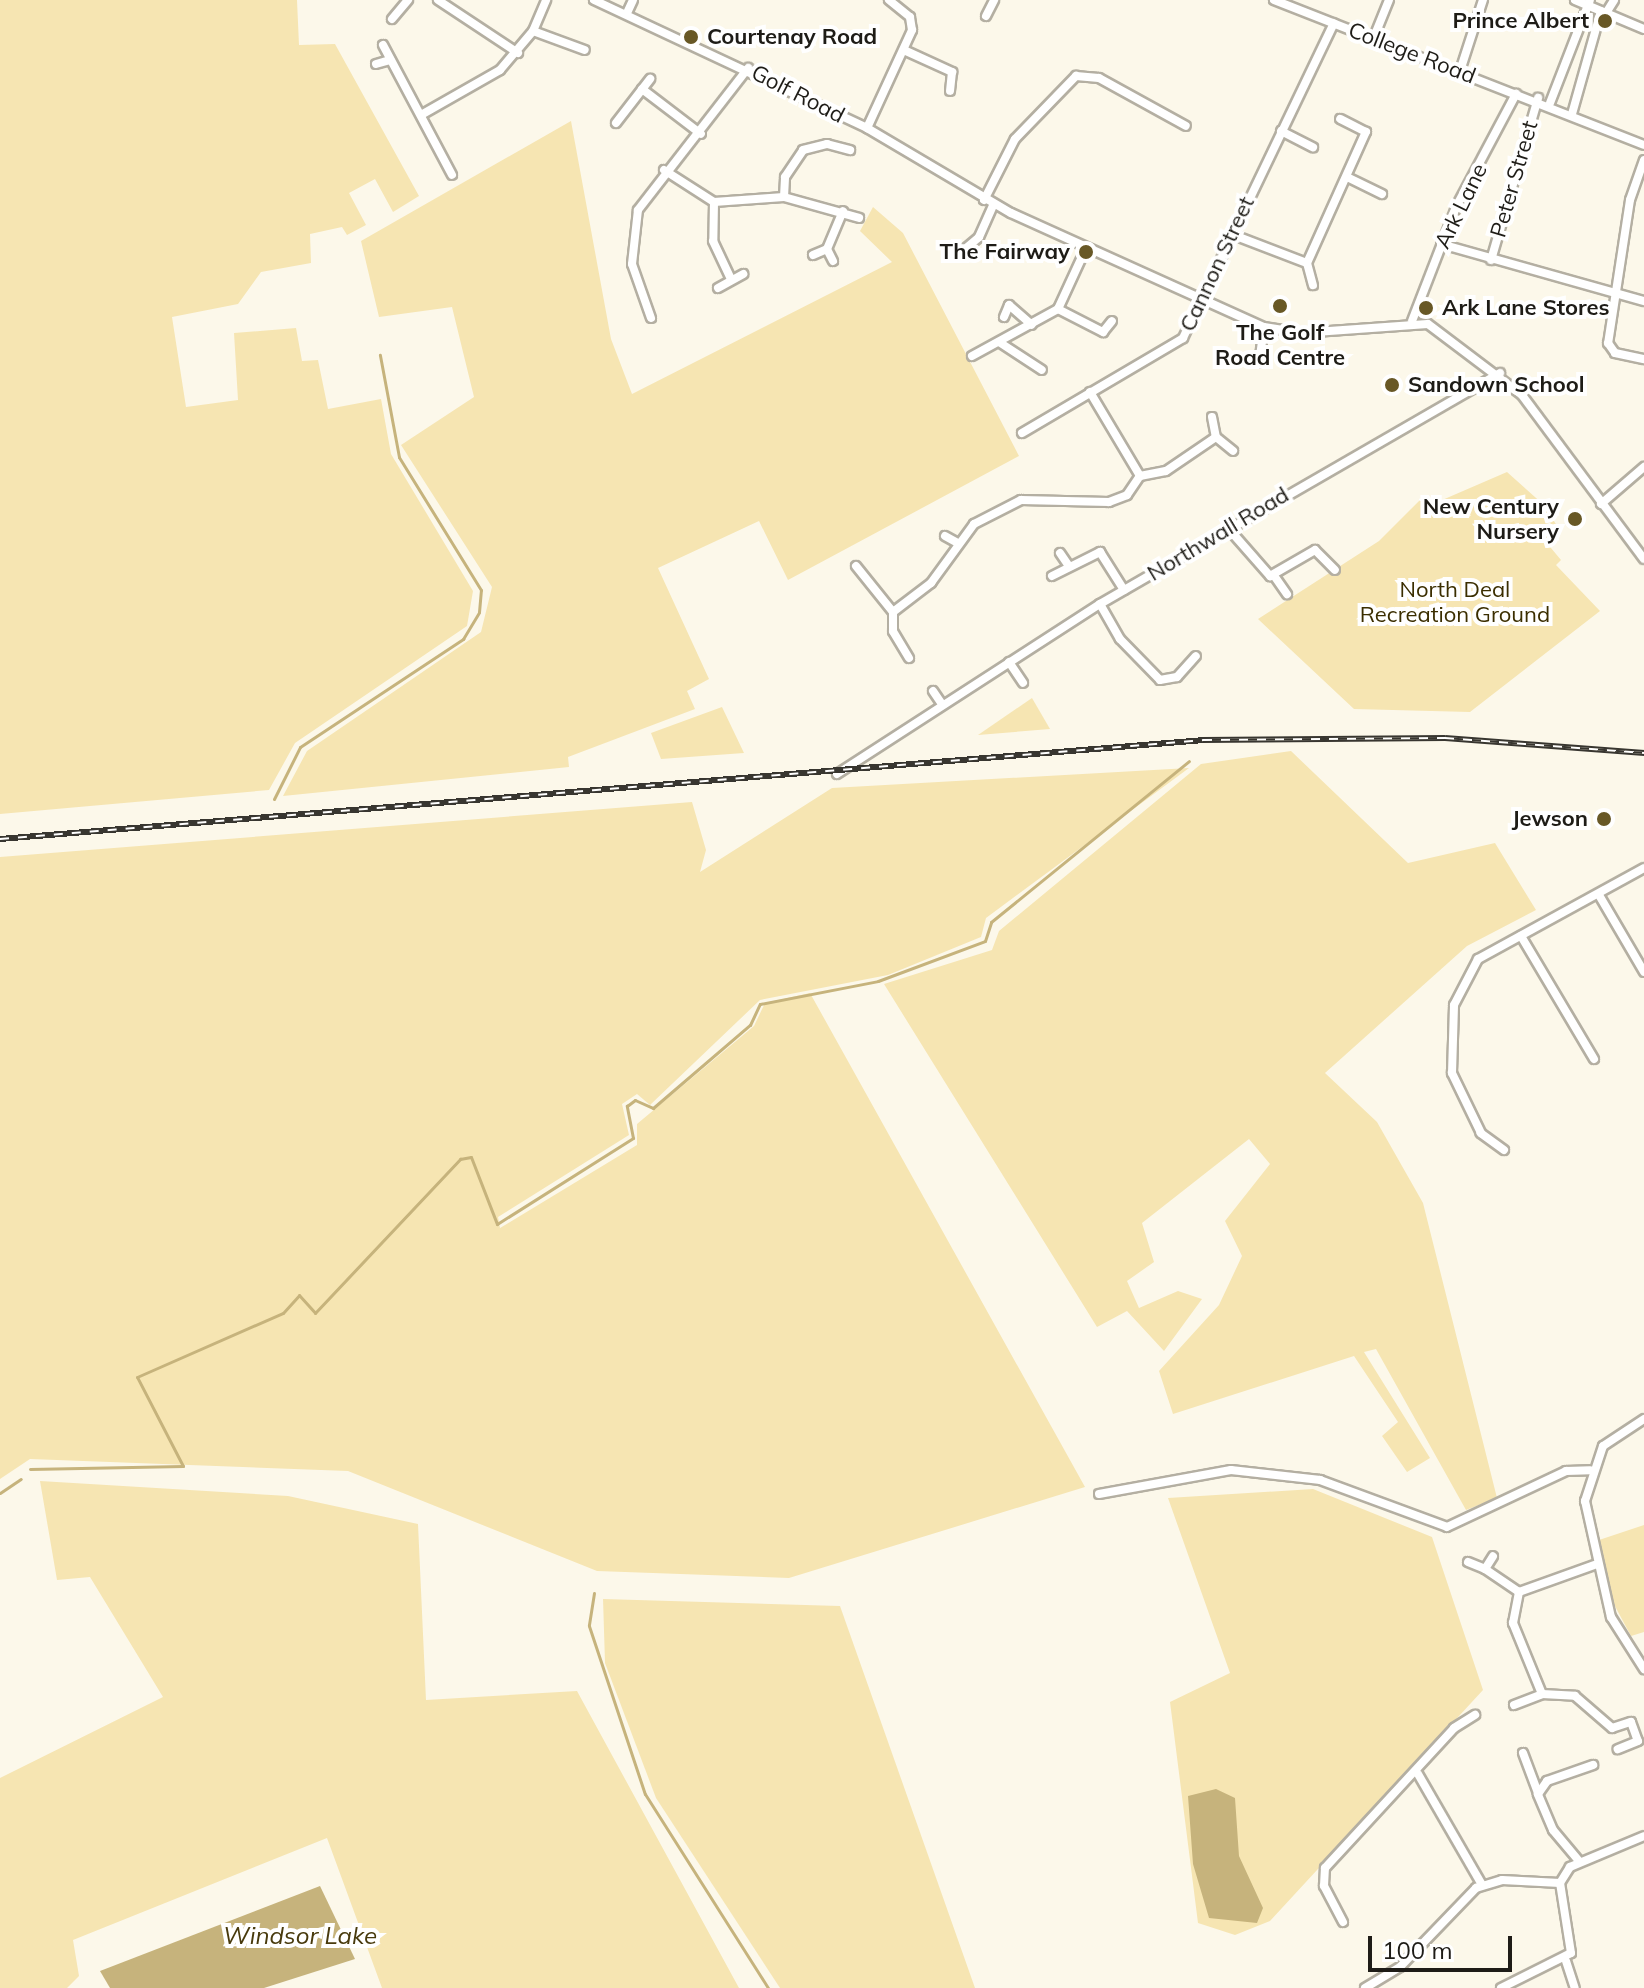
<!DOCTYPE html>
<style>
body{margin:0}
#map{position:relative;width:1644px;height:1988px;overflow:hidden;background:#fcf8ea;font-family:Mulish,sans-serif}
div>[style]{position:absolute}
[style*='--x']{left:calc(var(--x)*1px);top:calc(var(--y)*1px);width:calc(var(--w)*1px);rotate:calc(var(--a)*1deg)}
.green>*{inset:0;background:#f6e5b2}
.water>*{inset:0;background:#c6b37c}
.stream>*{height:3px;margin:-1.5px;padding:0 1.5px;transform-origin:1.5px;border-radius:1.5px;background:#c6b37c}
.roads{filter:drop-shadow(2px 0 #b4afa2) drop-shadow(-2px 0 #b4afa2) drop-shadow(0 2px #b4afa2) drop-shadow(0 -2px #b4afa2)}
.street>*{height:8px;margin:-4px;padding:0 4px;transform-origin:4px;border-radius:4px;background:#fff}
.rail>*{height:6px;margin-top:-3px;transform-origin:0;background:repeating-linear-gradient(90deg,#fff 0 9px,#383630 0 18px);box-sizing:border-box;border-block:2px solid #383630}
.dots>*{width:22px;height:22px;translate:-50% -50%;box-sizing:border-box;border:4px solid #fff;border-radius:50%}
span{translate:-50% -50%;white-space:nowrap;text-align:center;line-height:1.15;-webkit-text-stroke:8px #fff;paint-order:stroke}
.poi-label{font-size:22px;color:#1e1c17;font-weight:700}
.right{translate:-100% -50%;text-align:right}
.left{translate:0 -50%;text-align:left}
.street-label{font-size:22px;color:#1e1c17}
.park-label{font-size:22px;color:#3b2e00}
.water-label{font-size:24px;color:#483a0d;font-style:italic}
.scale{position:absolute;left:1368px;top:1936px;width:144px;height:36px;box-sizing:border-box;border:4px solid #1e1c17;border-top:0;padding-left:10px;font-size:24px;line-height:28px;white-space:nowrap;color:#1e1c17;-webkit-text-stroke:6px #fff;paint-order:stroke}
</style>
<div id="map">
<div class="green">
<i style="clip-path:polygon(0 0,297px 0,299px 45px,335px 44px,419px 196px,393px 212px,375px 179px,349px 193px,366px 225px,347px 235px,342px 227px,310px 234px,311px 263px,261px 272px,238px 304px,172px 317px,186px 407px,238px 400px,234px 333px,296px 328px,302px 361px,318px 360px,328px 409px,381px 399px,391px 454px,473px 591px,467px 626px,295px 743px,269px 790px,0 814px)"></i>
<i style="clip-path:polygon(571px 121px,611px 339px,632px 394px,892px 262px,860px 231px,873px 207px,903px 233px,1019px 456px,788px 580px,759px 521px,658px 568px,709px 679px,687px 691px,695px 709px,568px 757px,569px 767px,283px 796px,307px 751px,481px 632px,492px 587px,401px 445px,474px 397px,452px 307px,379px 317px,361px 241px)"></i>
<i style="clip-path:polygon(1507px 472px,1545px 506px,1560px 531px,1546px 542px,1561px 560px,1556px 565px,1600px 611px,1470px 712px,1354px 709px,1258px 619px,1379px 541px,1424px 496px,1426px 507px)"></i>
<i style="clip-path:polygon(1032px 698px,1050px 729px,978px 735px)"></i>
<i style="clip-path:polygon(722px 707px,744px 753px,661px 759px,651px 733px)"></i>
<i style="clip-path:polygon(1291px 751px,1408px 863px,1495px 843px,1536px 910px,1467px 946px,1325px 1073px,1377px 1122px,1423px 1203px,1497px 1498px,1466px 1510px,1376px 1349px,1364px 1352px,1430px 1458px,1407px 1472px,1382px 1436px,1398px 1422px,1354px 1356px,1173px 1414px,1159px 1371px,1219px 1305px,1242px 1256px,1225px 1221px,1270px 1164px,1249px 1139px,1142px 1223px,1154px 1262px,1127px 1281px,1139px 1308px,1178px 1291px,1202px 1299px,1164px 1351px,1127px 1311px,1097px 1327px,884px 984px,992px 950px,999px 931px,1201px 764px)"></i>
<i style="clip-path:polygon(1189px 768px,986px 918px,981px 937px,888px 975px,760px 1000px,650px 1105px,637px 1094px,622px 1104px,629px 1135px,498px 1217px,500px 1228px,637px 1145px,637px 1124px,754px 1026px,765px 1003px,810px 993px,1085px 1487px,789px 1578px,597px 1571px,348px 1471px,30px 1459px,0 1479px,0 857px,692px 802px,706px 850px,700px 872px,832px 788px)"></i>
<i style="clip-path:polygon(40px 1481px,288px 1496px,418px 1524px,426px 1700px,577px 1691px,739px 1988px,382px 1988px,327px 1838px,73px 1940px,79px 1976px,67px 1988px,0 1988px,0 1778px,163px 1697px,90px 1577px,57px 1580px)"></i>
<i style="clip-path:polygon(1313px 1489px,1432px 1537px,1483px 1690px,1270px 1921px,1235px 1935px,1198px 1923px,1170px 1702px,1230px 1673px,1168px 1498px)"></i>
<i style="clip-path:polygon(1644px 1525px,1644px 1632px,1631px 1636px,1609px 1595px,1596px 1541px)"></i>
<i style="clip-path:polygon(603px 1599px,840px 1606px,975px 1988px,780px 1988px,656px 1798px,605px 1663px)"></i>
</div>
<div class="water">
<i style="clip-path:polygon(1216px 1789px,1235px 1798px,1239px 1856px,1263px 1908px,1257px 1923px,1209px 1918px,1193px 1864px,1188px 1796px)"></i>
<i style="clip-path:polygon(320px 1886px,355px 1959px,264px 1988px,110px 1988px,100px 1971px)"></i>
</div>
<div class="stream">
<i style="--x:274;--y:799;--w:58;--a:-63.4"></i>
<i style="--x:300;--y:747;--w:196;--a:-33.5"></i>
<i style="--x:463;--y:639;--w:31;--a:-59"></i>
<i style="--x:479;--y:612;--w:22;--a:-85"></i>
<i style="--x:481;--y:590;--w:156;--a:-121.7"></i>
<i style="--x:399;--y:457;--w:104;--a:-100.6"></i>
<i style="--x:30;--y:1469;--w:153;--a:-1.1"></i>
<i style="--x:183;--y:1466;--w:100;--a:-117.3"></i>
<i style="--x:137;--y:1377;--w:159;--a:-23.7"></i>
<i style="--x:283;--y:1313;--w:24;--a:-48"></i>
<i style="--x:299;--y:1295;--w:24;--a:48"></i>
<i style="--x:315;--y:1313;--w:212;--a:-46.7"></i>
<i style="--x:460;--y:1159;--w:11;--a:-10"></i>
<i style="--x:471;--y:1157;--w:72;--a:68.8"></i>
<i style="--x:497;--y:1224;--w:161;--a:-32.3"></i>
<i style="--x:633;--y:1138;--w:33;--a:-101"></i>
<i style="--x:627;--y:1106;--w:10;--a:-37"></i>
<i style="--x:635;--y:1100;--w:20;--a:24"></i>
<i style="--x:653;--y:1108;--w:128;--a:-40.6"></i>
<i style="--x:750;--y:1025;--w:23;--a:-65"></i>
<i style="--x:760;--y:1004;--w:120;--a:-11"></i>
<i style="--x:878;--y:981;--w:114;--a:-20.5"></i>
<i style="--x:985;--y:941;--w:20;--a:-72"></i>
<i style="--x:991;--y:922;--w:255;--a:-39.1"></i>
<i style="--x:0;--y:1493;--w:25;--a:-34"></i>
<i style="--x:594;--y:1593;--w:33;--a:99"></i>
<i style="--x:589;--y:1626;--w:177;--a:71.6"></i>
<i style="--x:645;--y:1794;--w:230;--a:57.6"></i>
</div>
<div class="roads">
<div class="street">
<i style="--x:438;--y:0;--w:96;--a:33.5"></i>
<i style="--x:594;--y:0;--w:302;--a:25.1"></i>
<i style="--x:867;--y:128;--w:167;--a:30.6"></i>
<i style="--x:1011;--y:213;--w:277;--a:24.3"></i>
<i style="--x:1264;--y:327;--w:37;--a:9"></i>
<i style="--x:1301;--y:333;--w:127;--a:-4.1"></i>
<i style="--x:1428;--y:324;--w:118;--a:37.1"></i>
<i style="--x:1522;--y:395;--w:204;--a:53.4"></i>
<i style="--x:1274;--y:0;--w:397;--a:21.4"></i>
<i style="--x:1575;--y:0;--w:75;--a:22.8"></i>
<i style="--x:627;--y:13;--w:14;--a:-65"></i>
<i style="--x:1606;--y:13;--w:15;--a:-58"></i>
<i style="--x:986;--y:16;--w:18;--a:-63"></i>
<i style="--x:392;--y:19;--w:25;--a:-50"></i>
<i style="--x:533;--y:31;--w:55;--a:20.1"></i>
<i style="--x:1374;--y:37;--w:40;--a:-68"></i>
<i style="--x:383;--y:45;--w:147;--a:62"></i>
<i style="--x:906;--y:51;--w:51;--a:24.5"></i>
<i style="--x:952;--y:72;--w:19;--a:96"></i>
<i style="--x:376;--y:64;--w:15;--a:-16"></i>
<i style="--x:1460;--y:71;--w:75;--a:-72.1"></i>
<i style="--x:642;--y:89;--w:74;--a:37.3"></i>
<i style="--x:1550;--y:103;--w:110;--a:-68.8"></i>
<i style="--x:1572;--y:114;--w:107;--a:-74.3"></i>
<i style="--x:421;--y:115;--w:91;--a:-29.7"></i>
<i style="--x:500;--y:70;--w:51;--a:-49.8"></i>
<i style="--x:533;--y:31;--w:34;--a:-67"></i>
<i style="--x:616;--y:123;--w:56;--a:-52.3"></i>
<i style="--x:867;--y:128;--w:108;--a:-65.3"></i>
<i style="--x:912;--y:30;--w:13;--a:-99"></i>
<i style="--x:910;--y:17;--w:27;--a:-141"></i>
<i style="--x:1281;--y:131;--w:36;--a:27"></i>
<i style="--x:1644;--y:160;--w:42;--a:109.3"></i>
<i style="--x:1630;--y:200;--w:145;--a:98.7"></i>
<i style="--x:1608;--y:343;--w:12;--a:55"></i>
<i style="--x:1615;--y:353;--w:30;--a:12"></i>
<i style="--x:664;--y:170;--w:59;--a:32.6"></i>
<i style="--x:714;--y:202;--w:70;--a:-4.1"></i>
<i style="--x:784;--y:197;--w:78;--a:15.6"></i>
<i style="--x:1347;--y:177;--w:39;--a:26"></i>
<i style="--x:784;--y:197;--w:20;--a:-87"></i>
<i style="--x:785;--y:177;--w:32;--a:-56"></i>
<i style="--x:803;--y:150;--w:25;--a:-14"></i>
<i style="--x:827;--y:144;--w:24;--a:15"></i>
<i style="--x:984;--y:200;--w:68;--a:-63.1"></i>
<i style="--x:1015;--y:139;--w:88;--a:-45.9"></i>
<i style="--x:1076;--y:76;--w:23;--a:5"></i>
<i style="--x:1099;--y:78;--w:99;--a:28.9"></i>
<i style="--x:714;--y:202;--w:39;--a:91"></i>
<i style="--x:713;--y:241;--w:42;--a:64.7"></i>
<i style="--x:1231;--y:234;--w:81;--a:20.9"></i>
<i style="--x:1307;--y:263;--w:144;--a:-65.8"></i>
<i style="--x:1366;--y:132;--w:29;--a:-153"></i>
<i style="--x:1441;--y:244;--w:211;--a:15.7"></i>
<i style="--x:959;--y:254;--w:26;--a:-40"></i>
<i style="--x:979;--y:237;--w:36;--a:-66"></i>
<i style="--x:813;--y:255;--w:15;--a:-23"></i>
<i style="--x:1491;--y:260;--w:169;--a:-73.8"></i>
<i style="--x:833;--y:261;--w:13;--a:-117"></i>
<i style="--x:827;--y:249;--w:41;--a:-67.2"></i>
<i style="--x:1307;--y:263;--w:23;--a:75"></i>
<i style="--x:718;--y:288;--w:29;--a:-29"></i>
<i style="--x:1058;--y:309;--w:51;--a:27.1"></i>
<i style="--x:1103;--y:332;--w:14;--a:-51"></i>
<i style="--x:1004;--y:317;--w:13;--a:-67"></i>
<i style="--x:1009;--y:305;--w:30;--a:41"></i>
<i style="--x:651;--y:318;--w:57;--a:-109.4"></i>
<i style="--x:632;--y:264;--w:54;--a:-83.7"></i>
<i style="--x:638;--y:210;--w:180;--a:-52.2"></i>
<i style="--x:1412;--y:321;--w:124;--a:-68.8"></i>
<i style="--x:1457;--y:205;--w:126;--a:-62"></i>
<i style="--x:999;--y:342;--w:51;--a:33.1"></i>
<i style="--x:972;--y:356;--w:98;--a:-28.7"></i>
<i style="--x:1058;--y:309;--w:67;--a:-65.3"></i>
<i style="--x:1259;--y:363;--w:36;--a:-82"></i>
<i style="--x:1090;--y:392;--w:98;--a:59.2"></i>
<i style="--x:1140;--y:476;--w:26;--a:-11"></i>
<i style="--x:1166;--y:471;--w:60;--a:-34.2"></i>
<i style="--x:1212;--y:417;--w:20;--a:79"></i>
<i style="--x:1216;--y:437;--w:22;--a:39"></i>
<i style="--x:1022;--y:433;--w:187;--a:-30.5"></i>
<i style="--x:1183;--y:338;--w:349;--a:-64.4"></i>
<i style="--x:1601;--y:504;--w:57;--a:-40.7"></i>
<i style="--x:1228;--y:528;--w:64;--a:48.8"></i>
<i style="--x:1270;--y:576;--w:52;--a:-30"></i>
<i style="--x:1315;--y:550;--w:28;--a:45"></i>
<i style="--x:945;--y:536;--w:13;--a:29"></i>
<i style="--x:1060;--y:553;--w:14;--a:56"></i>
<i style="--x:856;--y:566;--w:59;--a:51.2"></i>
<i style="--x:1052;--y:576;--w:54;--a:-26.6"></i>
<i style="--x:1100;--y:552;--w:45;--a:57.7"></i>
<i style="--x:1275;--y:577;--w:21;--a:55"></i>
<i style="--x:1100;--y:604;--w:40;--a:60.3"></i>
<i style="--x:1120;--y:639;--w:57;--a:45.7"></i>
<i style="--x:1160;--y:680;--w:17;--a:-10"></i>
<i style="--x:1177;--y:677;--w:28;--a:-48"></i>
<i style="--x:909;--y:658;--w:31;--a:-121"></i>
<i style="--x:893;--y:631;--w:19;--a:-90"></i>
<i style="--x:893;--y:612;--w:48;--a:-37.3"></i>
<i style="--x:931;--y:583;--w:73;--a:-53.9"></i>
<i style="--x:974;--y:524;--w:53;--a:-27.1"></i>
<i style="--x:1021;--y:500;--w:88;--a:1.3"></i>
<i style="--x:1109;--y:502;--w:19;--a:-21"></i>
<i style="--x:1127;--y:495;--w:23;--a:-56"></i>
<i style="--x:1009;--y:662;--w:25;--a:56"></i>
<i style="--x:933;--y:691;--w:14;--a:56"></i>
<i style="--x:837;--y:774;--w:313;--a:-32.9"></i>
<i style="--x:1100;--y:604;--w:462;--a:-30"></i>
<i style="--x:1599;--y:895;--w:89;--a:59.7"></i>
<i style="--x:1521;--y:936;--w:143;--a:59.3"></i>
<i style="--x:1504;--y:1150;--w:29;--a:-144"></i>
<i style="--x:1481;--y:1133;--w:67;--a:-115.8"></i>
<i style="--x:1452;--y:1073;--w:68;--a:-88.3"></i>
<i style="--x:1454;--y:1005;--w:52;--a:-62.4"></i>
<i style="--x:1478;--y:959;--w:189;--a:-28.7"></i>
<i style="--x:1644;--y:1419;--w:49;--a:146.6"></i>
<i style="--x:1603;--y:1446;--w:58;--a:108.1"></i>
<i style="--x:1585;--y:1501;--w:119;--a:77.4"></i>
<i style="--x:1611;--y:1617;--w:62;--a:57.6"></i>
<i style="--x:1099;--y:1494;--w:134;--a:-10.3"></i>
<i style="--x:1231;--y:1470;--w:90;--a:6.4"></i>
<i style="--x:1320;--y:1480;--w:135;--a:20.3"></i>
<i style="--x:1447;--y:1527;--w:132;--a:-25.2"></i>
<i style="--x:1566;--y:1471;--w:24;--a:-2"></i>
<i style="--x:1468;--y:1562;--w:18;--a:22"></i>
<i style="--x:1485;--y:1569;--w:15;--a:-58"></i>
<i style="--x:1485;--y:1569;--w:41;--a:34.1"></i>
<i style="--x:1542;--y:1694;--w:77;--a:-112.2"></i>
<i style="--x:1513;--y:1623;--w:32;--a:-79"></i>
<i style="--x:1519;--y:1592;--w:80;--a:-19.8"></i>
<i style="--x:1514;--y:1705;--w:30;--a:-21"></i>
<i style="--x:1542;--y:1694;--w:33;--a:3"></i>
<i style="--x:1575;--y:1696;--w:49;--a:40.9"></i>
<i style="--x:1612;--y:1728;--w:20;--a:-18"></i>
<i style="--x:1631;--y:1722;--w:20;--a:70"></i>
<i style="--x:1638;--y:1741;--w:22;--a:158"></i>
<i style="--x:1523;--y:1753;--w:43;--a:69.4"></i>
<i style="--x:1418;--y:1774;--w:128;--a:60"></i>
<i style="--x:1579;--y:1861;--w:40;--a:-130"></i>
<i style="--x:1553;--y:1830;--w:39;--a:-113"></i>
<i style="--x:1538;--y:1794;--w:16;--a:-55"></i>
<i style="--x:1547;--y:1781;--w:49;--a:-19.2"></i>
<i style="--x:1343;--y:1922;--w:41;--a:-117.8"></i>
<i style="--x:1324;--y:1886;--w:18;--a:-87"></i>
<i style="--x:1325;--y:1868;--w:190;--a:-47.3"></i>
<i style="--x:1454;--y:1728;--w:25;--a:-32"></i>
<i style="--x:1566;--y:1961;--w:28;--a:72"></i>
<i style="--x:1365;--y:1988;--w:41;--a:-31"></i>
<i style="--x:1400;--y:1967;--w:110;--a:-46.1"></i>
<i style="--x:1476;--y:1888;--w:27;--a:-17"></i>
<i style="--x:1502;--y:1880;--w:58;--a:3"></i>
<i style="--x:1501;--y:1988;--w:78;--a:-26.6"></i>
<i style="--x:1571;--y:1953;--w:71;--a:-98.9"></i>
<i style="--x:1560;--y:1883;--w:19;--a:-58"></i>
<i style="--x:1570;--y:1867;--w:80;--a:-22.7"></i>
</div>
</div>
<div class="rail">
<i style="--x:0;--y:839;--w:1207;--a:-4.7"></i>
<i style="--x:1203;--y:740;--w:242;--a:-0.5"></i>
<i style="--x:1445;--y:738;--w:200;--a:4.3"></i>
</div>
<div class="dots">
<i style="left:1605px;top:21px;background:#685826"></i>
<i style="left:691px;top:37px;background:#685826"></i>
<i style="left:1086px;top:252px;background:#685826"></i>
<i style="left:1280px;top:306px;background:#685826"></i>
<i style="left:1426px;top:308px;background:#685826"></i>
<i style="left:1392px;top:385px;background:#685826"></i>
<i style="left:1575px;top:519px;background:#685826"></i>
<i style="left:1604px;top:819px;background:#685826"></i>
</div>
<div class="poi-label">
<span class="right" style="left:1589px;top:21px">Prince Albert</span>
<span class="left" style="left:707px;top:37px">Courtenay Road</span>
<span class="right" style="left:1070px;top:252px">The Fairway</span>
<span class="left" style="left:1442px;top:308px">Ark Lane Stores</span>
<span style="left:1280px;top:345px">The Golf<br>Road Centre</span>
<span class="left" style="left:1408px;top:385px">Sandown School</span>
<span class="right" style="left:1559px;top:519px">New Century<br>Nursery</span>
<span class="right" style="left:1588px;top:819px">Jewson</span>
</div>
<div class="street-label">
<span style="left:1412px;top:53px;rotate:21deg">College Road</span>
<span style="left:798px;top:94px;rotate:27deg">Golf Road</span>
<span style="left:1514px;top:179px;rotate:-74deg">Peter Street</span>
<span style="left:1461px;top:206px;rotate:-64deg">Ark Lane</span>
<span style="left:1217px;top:264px;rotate:-65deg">Cannon Street</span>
<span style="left:1218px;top:534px;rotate:-31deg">Northwall Road</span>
</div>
<div class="park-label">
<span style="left:1455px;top:602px">North Deal<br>Recreation Ground</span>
</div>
<div class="water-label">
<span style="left:300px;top:1936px">Windsor Lake</span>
</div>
<div class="scale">100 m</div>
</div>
